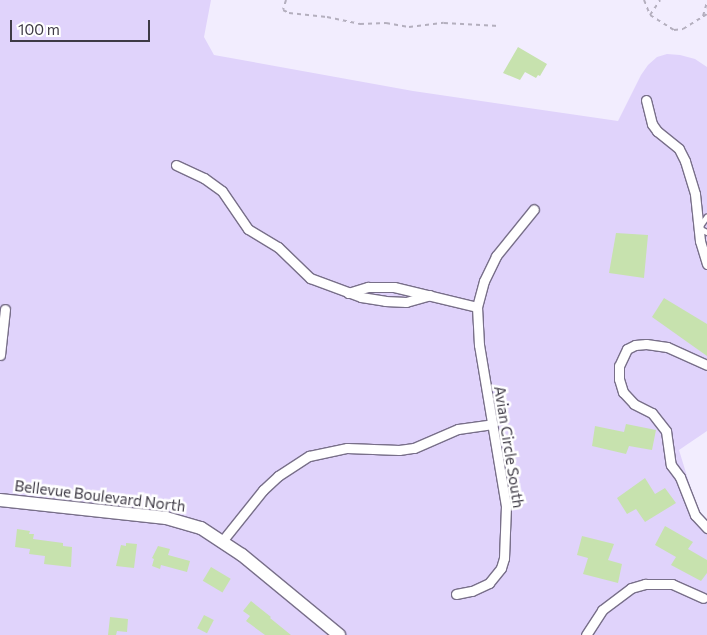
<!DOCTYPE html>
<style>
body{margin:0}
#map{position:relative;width:707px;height:635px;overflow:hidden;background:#f2edfe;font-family:Commissioner,sans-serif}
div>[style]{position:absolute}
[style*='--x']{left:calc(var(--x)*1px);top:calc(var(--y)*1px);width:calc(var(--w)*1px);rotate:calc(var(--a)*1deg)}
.green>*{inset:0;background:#e0d3fb}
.building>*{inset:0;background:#c7e2ae;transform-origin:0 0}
.path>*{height:2px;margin-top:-1px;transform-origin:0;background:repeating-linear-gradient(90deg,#b4afbe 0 4px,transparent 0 8px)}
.roads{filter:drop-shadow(1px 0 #786f89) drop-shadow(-1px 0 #786f89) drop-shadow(0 1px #786f89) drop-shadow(0 -1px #786f89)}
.lane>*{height:4.5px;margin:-2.25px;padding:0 2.25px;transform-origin:2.25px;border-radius:2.25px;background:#fff}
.street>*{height:9px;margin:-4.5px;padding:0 4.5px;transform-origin:4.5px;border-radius:4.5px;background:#fff}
.secondary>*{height:12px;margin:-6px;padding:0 6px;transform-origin:6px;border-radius:6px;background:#fff}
span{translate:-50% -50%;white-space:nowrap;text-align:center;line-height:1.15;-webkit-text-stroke:5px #fff;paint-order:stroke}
.street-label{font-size:15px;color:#3e3a45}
.scale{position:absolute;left:10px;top:20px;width:140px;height:22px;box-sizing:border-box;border:2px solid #3e3a45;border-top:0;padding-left:6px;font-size:15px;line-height:18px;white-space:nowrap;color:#3e3a45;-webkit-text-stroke:4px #fff;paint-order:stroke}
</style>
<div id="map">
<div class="green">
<i style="clip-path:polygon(0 0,211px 0,204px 37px,214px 55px,413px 91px,618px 121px,641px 75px,648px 65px,657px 57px,667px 54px,680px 55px,695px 59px,707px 67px,707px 431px,679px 450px,697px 509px,707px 520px,707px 635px,0 635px)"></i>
</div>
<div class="building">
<i style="clip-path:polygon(518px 47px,547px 64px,540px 76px,538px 75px,536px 78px,525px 72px,520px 80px,503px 73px)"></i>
<i style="clip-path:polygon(616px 233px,648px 235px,644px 278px,609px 273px)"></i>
<i style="clip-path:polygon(664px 298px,707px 324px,707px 356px,652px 317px)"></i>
<i style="clip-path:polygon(626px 424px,656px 430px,652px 450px,629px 446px,626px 454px,592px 446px,595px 426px,624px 432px)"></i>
<i style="clip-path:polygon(645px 478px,655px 494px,665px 488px,676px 503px,645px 522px,636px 509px,627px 514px,617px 498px)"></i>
<i style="clip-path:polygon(665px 526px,693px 542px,688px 549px,707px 560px,707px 573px,701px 581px,671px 565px,676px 557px,655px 545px)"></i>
<i style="clip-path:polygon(17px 529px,30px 531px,29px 534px,34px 534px,33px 539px,63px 543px,63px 546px,72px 547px,71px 567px,44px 564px,45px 556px,29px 554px,30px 549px,15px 547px)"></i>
<i style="clip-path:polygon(582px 536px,614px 544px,608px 560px,622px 564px,618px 583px,583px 574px,588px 558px,577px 555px)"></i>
<i style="clip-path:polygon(126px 543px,137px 544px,134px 568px,116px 566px,121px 545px,126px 546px)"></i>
<i style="clip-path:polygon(158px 546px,170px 549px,168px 555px,190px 561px,187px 572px,161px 565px,160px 569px,152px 566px,154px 559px,152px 558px)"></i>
<i style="left:211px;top:567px;width:23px;height:16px;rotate:31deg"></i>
<i style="clip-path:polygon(251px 601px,271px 617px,270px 618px,291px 635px,265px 635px,246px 621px,250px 616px,243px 611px)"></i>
<i style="left:204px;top:615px;width:11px;height:15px;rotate:27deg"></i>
<i style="clip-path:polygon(110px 617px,128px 619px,127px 632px,117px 631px,116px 635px,108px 635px)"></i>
</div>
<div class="path">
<i style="--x:286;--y:0;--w:10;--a:107"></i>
<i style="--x:283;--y:10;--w:7;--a:27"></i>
<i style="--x:289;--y:13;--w:38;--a:6"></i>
<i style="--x:327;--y:17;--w:34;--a:12"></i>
<i style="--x:360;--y:24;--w:26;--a:-2"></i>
<i style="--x:386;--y:23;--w:23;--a:10"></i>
<i style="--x:409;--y:27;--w:35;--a:-7"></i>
<i style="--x:444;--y:23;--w:55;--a:3.1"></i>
<i style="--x:644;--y:0;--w:16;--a:68"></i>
<i style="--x:650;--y:15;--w:28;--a:32"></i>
<i style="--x:674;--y:30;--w:9;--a:-6"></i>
<i style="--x:683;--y:29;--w:28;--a:-32"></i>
<i style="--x:650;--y:15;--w:18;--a:-56"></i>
<i style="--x:703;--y:16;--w:15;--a:-74"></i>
</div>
<div class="roads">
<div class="lane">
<i style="--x:707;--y:217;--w:14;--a:126"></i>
<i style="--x:699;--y:228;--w:9;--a:27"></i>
</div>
<div class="street">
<i style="--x:646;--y:100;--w:25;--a:76"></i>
<i style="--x:652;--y:124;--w:9;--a:54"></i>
<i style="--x:657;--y:131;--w:28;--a:39"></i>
<i style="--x:679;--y:149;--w:13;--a:63"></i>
<i style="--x:685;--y:161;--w:34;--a:73"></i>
<i style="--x:695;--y:194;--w:47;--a:83.9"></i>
<i style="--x:700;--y:241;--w:24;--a:73"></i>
<i style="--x:176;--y:165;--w:31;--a:25"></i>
<i style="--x:204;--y:178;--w:22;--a:36"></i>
<i style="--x:222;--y:191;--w:46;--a:55.6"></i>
<i style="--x:248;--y:229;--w:35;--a:31"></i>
<i style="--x:278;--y:247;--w:45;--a:44.1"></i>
<i style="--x:310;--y:278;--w:54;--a:20.4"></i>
<i style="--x:361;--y:297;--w:24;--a:9"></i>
<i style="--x:385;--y:301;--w:21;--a:3"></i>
<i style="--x:406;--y:302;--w:25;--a:-16"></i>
<i style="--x:348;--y:293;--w:21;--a:-17"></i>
<i style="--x:368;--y:287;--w:26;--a:0"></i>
<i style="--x:394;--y:287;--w:85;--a:13.5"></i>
<i style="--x:0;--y:355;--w:46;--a:-83.8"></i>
<i style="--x:707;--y:365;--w:44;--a:-155.8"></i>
<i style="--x:667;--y:347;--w:21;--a:-172"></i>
<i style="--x:646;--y:344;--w:11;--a:175"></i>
<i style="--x:635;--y:345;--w:9;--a:153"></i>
<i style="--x:627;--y:349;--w:19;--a:115"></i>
<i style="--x:619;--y:366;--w:13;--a:90"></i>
<i style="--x:619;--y:379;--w:14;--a:73"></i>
<i style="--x:623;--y:392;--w:16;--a:47"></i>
<i style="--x:634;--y:404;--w:20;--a:27"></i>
<i style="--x:652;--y:413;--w:23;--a:52"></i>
<i style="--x:666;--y:431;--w:34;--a:82"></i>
<i style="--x:671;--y:465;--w:15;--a:53"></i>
<i style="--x:680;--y:477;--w:41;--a:68.5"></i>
<i style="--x:695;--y:515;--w:18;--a:47"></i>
<i style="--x:223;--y:540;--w:64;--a:-51.3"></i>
<i style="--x:263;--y:490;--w:21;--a:-43"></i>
<i style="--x:278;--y:476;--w:37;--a:-33"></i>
<i style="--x:309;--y:456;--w:39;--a:-12"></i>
<i style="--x:347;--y:448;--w:52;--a:2.2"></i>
<i style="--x:399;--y:450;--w:15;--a:-8"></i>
<i style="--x:414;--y:448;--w:48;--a:-23.4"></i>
<i style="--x:458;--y:429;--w:35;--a:-8"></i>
<i style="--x:456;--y:594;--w:16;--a:-11"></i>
<i style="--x:472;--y:591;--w:19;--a:-25"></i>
<i style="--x:489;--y:583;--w:19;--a:-51"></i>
<i style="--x:501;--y:568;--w:10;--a:-73"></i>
<i style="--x:504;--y:558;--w:52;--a:-87.8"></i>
<i style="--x:506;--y:506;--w:163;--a:-99.5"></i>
<i style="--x:479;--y:345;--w:38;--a:-93"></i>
<i style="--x:477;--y:307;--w:27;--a:-75"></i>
<i style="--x:484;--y:281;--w:28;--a:-64"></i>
<i style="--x:496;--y:256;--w:60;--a:-51"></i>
<i style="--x:586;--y:635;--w:30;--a:-57"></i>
<i style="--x:602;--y:610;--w:36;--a:-37"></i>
<i style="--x:631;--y:588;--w:15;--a:-16"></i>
<i style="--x:645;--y:584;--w:27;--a:0"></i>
<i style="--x:672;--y:584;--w:34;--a:24"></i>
</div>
<div class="secondary">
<i style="--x:0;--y:500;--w:167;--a:6.2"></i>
<i style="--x:166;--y:518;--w:36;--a:16"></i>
<i style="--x:201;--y:528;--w:49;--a:33.4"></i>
<i style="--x:242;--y:555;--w:126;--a:39.5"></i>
</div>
</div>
<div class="street-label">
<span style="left:509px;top:447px;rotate:81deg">Avian Circle South</span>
<span style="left:100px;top:496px;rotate:7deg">Bellevue Boulevard North</span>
</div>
<div class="scale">100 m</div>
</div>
